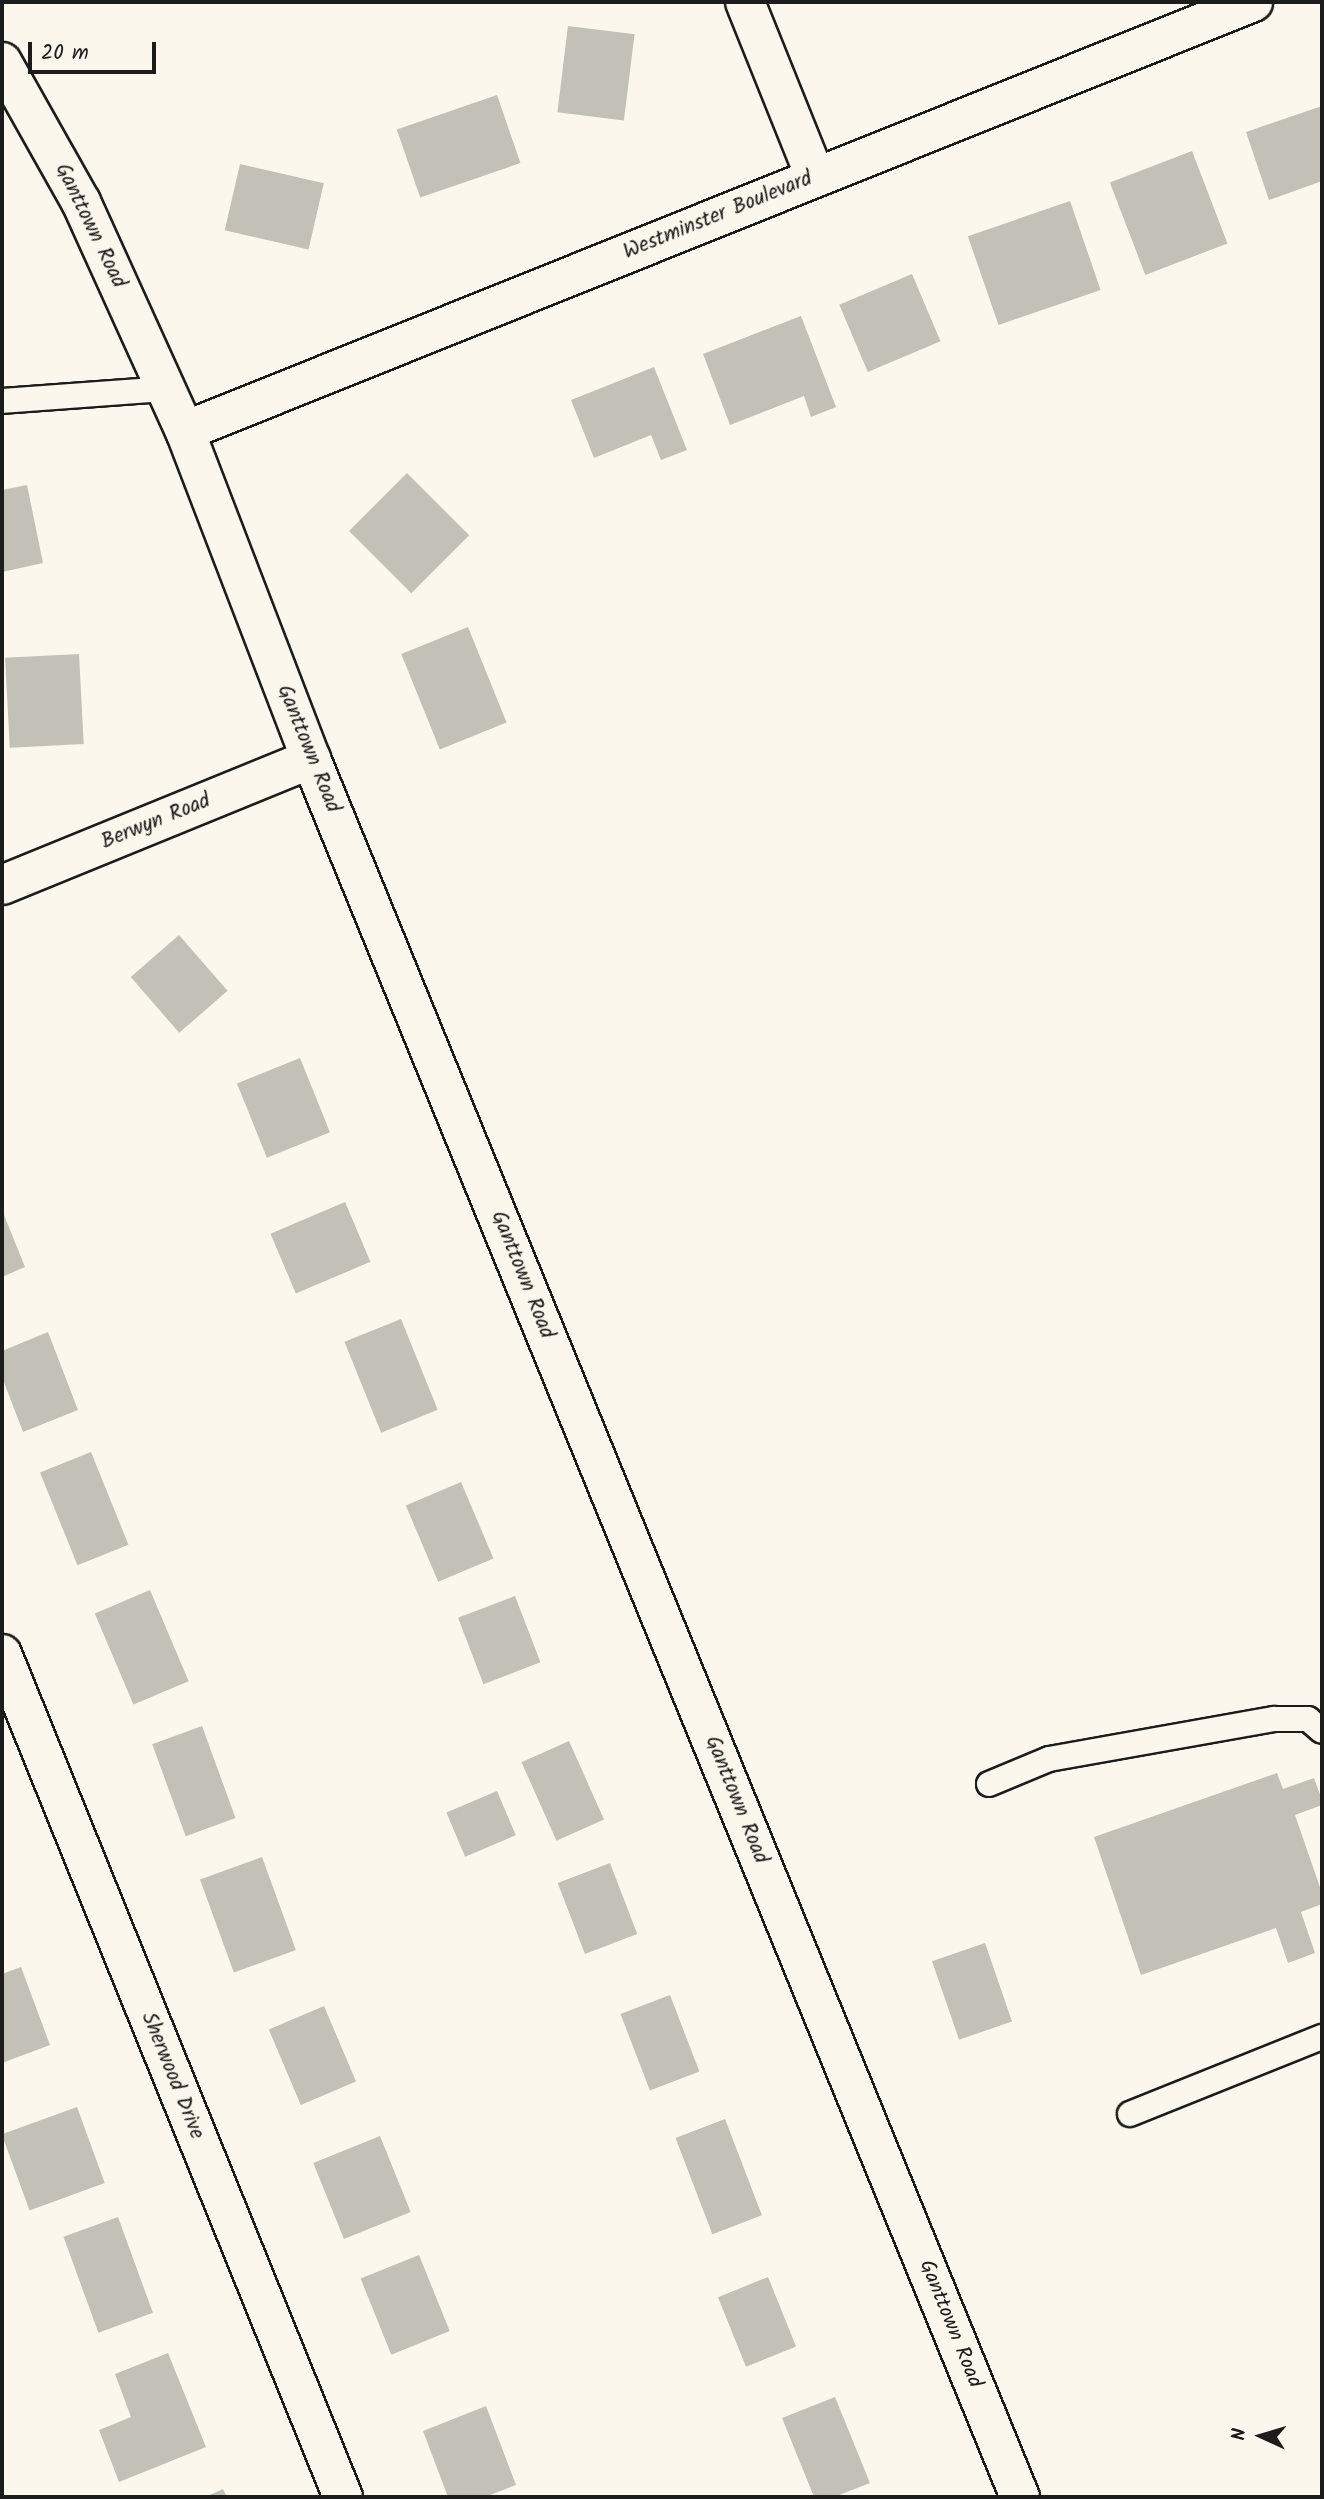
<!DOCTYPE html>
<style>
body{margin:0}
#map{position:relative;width:1324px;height:2499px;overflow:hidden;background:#fbf7ec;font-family:Kalam,sans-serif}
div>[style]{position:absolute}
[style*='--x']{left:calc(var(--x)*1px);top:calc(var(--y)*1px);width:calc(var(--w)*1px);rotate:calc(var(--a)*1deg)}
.building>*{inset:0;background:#c3c0b8;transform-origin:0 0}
.roads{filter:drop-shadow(2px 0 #1c1c1c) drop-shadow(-2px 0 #1c1c1c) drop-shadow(0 2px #1c1c1c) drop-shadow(0 -2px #1c1c1c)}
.service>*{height:24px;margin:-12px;padding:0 12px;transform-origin:12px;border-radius:12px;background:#fbf7ec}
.minor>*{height:38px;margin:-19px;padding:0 19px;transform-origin:19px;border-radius:19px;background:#fbf7ec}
.tertiary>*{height:38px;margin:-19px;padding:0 19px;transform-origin:19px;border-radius:19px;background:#fbf7ec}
span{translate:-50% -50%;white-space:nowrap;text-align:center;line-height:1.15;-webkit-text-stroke:7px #fbf7ec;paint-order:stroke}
.street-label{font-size:21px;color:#1c1c1c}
.frame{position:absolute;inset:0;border:4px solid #1c1c1c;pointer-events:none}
.north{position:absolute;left:1226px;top:2401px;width:70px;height:70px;-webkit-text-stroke:5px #fbf7ec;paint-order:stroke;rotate:274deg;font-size:19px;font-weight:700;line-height:28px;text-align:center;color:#1c1c1c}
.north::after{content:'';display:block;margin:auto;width:24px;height:32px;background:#1c1c1c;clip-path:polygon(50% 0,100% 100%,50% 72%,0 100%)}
.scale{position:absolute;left:28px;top:42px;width:128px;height:32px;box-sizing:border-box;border:4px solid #1c1c1c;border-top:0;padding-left:9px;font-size:21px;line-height:24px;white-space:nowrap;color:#1c1c1c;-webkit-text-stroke:5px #fbf7ec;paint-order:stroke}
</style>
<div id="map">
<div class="building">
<i style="left:568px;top:26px;width:67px;height:87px;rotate:7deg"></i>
<i style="left:497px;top:95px;width:72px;height:106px;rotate:71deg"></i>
<i style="clip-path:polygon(1322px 106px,1322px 181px,1269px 200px,1246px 132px)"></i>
<i style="left:1192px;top:151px;width:99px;height:88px;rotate:69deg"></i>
<i style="left:240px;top:164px;width:86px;height:68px;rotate:13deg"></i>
<i style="left:1070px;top:201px;width:94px;height:108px;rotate:71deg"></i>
<i style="left:912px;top:274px;width:73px;height:79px;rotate:67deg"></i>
<i style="clip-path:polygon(801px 316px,836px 407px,811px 417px,804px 396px,730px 425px,703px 354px)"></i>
<i style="clip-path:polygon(654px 367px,687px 450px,661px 460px,651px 435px,594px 458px,571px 400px)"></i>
<i style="left:407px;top:473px;width:88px;height:82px;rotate:45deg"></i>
<i style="clip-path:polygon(27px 485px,43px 563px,2px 572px,2px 490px)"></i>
<i style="left:468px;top:627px;width:103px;height:72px;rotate:68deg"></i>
<i style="left:79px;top:654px;width:90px;height:74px;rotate:87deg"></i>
<i style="left:179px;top:935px;width:74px;height:64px;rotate:49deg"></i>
<i style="left:300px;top:1058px;width:80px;height:68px;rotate:68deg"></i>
<i style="left:345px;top:1202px;width:65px;height:81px;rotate:67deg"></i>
<i style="clip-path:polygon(2px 1210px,25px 1267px,2px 1277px)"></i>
<i style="left:401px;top:1319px;width:98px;height:61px;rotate:68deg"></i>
<i style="clip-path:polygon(48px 1332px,78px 1410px,23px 1432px,2px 1377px,2px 1351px)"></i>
<i style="left:91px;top:1452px;width:100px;height:55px;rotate:68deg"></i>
<i style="left:461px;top:1482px;width:83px;height:60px;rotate:67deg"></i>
<i style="left:150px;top:1590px;width:99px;height:60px;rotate:67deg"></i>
<i style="left:515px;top:1596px;width:71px;height:61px;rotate:69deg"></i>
<i style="left:202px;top:1726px;width:98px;height:53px;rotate:70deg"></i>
<i style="left:569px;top:1741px;width:86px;height:52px;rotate:66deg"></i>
<i style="clip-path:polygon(1277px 1773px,1283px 1789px,1314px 1778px,1322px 1800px,1322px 1805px,1295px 1815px,1322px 1893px,1322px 1904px,1301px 1912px,1315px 1953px,1288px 1963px,1276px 1928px,1141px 1975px,1094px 1837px)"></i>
<i style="left:497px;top:1791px;width:48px;height:55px;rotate:67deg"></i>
<i style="left:262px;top:1857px;width:99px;height:66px;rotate:70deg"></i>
<i style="left:610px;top:1863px;width:76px;height:56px;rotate:69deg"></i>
<i style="left:985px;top:1943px;width:83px;height:56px;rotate:71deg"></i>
<i style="clip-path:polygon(21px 1967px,50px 2045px,2px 2063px,2px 1974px)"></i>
<i style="left:670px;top:1995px;width:82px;height:53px;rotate:69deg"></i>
<i style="left:324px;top:2006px;width:82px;height:60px;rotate:67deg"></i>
<i style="left:77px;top:2107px;width:81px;height:80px;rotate:70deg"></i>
<i style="left:725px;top:2119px;width:103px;height:53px;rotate:69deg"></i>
<i style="left:380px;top:2136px;width:82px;height:72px;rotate:68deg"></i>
<i style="left:118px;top:2217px;width:102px;height:58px;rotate:70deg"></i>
<i style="left:419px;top:2255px;width:82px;height:63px;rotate:68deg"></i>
<i style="left:768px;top:2277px;width:75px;height:54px;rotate:68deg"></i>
<i style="clip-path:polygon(168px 2353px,206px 2447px,119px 2482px,99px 2430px,131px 2417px,115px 2374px)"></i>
<i style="clip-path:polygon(835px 2397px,870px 2483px,834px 2497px,814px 2497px,782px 2418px)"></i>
<i style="clip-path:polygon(486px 2406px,516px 2485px,485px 2497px,448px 2497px,423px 2431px)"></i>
<i style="clip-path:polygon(223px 2489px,227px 2497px,205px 2497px)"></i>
</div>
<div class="roads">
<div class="service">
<i style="--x:2;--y:401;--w:164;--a:-4.2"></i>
<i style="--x:989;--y:1784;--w:65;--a:-22.6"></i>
<i style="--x:1049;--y:1759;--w:229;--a:-10.1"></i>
<i style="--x:1274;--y:1719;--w:34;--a:0"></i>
<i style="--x:1308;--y:1719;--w:18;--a:41"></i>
<i style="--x:1130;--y:2114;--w:207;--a:-21.9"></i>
</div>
<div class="minor">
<i style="--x:745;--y:2;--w:188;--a:68.1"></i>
<i style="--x:2;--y:885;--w:334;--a:-22.2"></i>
<i style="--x:2;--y:1654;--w:909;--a:67.98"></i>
</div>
<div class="tertiary">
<i style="--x:2;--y:62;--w:161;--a:60.6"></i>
<i style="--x:81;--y:202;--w:252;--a:65.6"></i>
<i style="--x:185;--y:431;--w:351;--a:69"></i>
<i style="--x:311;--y:759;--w:1877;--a:67.81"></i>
<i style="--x:185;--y:431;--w:1151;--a:-21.88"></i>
</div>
</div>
<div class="street-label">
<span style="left:718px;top:216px;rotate:-22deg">Westminster Boulevard</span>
<span style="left:90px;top:226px;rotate:64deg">Ganttown Road</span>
<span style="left:308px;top:749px;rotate:68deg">Ganttown Road</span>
<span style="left:156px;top:822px;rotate:-22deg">Berwyn Road</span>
<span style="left:522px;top:1275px;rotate:68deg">Ganttown Road</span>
<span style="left:736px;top:1800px;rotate:68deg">Ganttown Road</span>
<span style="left:172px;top:2076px;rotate:68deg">Sherwood Drive</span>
<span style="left:950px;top:2324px;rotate:68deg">Ganttown Road</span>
</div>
<div class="frame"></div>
<div class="north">N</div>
<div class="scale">20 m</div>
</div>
